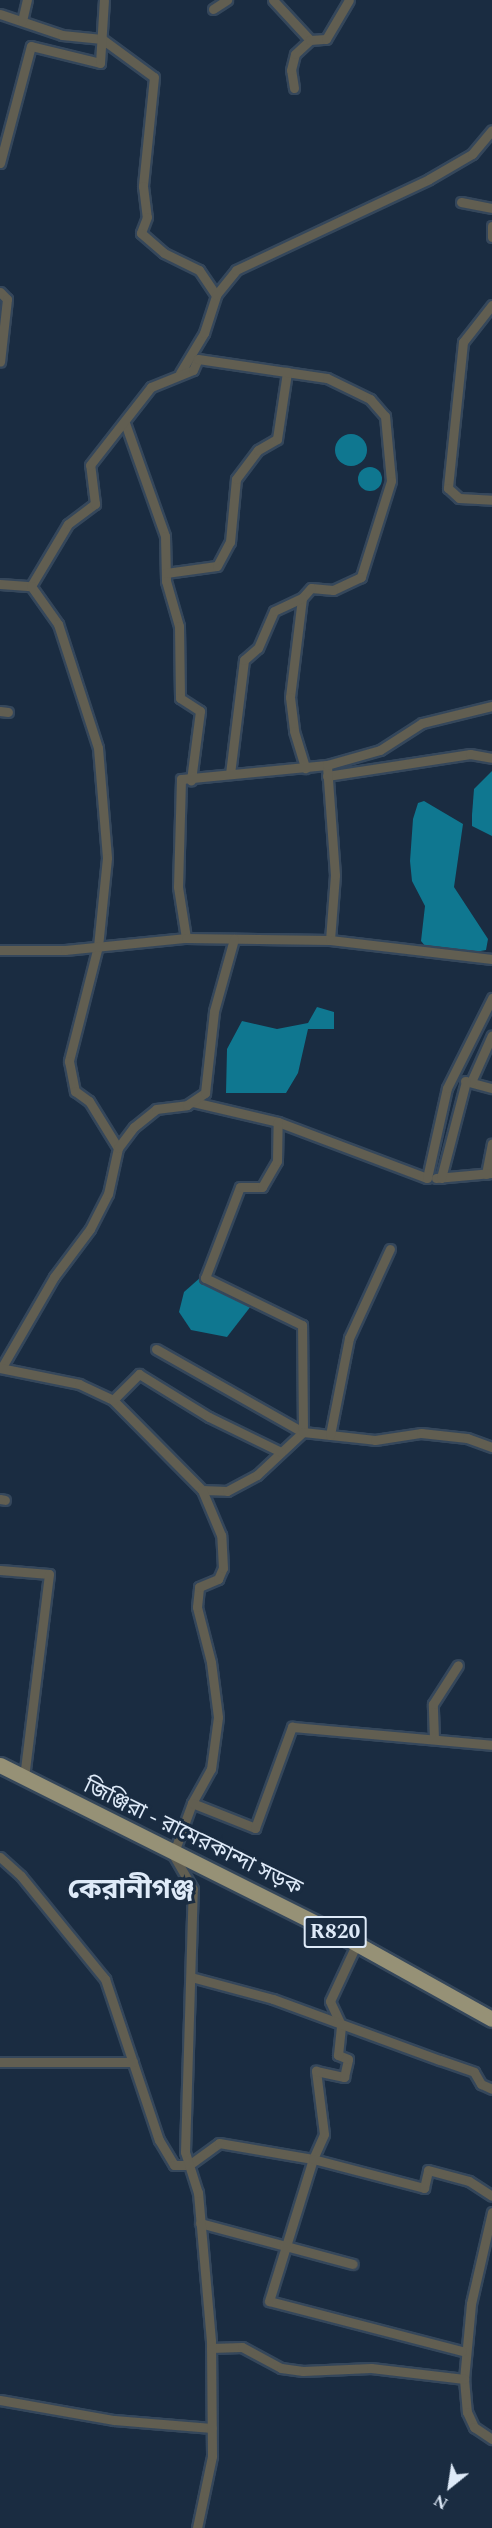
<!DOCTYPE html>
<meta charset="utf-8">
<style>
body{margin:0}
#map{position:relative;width:492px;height:2528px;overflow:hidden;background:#1a2c41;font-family:Spectral,"Noto Sans Bengali",serif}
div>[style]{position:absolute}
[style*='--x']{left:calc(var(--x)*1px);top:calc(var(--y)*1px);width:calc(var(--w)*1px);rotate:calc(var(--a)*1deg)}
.water>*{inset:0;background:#0f7790}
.round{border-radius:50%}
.roads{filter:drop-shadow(2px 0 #35475b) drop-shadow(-2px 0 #35475b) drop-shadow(0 2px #35475b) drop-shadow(0 -2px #35475b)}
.street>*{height:9px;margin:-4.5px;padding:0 4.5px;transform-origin:4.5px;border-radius:4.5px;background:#615e51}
.primary>*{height:15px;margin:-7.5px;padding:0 7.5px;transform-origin:7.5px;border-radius:7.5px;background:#969176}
span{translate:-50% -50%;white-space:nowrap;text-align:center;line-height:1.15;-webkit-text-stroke:6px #1a2c41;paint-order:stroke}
.shield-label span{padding:2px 4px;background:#1a2c41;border:2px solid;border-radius:4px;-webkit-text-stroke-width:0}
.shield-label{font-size:21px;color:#deeaf8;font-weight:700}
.street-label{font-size:22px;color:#deeaf8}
.district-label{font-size:28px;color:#deeaf8;font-weight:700}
.north{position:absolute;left:420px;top:2456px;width:60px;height:60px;-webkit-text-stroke:4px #1a2c41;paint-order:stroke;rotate:210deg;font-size:16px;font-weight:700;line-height:24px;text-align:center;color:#deeaf8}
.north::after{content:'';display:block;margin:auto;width:21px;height:27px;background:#deeaf8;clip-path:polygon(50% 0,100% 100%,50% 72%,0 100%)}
</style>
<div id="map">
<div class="water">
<i class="round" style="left:335px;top:434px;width:32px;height:32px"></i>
<i class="round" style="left:358px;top:467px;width:24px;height:24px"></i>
<i style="clip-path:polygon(492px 771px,492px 836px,472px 826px,472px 815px,474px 789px)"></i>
<i style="clip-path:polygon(424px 801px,463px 824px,454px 887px,488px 939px,486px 950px,464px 954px,426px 947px,421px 941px,425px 906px,412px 881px,410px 861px,413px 819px,418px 803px)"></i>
<i style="clip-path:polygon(317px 1007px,334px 1012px,334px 1029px,308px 1029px,298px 1073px,286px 1093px,226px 1093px,227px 1049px,242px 1021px,277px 1029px,308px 1023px)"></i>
<i style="clip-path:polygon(201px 1277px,242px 1293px,251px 1306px,227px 1337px,191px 1330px,179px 1312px,184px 1292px)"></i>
</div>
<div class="roads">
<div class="street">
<i style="--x:273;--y:0;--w:54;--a:47.2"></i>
<i style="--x:213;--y:9;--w:17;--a:-33"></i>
<i style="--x:0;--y:14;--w:65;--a:18.7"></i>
<i style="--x:62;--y:35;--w:40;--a:5.7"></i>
<i style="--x:102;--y:39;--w:64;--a:36.2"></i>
<i style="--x:154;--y:77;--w:110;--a:95.8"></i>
<i style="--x:143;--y:186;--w:31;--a:83"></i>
<i style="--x:147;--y:217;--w:17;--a:111"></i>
<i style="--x:141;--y:233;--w:30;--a:41"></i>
<i style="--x:164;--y:253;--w:39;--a:26"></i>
<i style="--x:199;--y:270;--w:30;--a:56"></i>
<i style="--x:22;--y:21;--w:22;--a:-77"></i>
<i style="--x:294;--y:88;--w:18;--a:-99"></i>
<i style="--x:291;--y:70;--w:16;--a:-76"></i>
<i style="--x:295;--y:54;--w:21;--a:-43"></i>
<i style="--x:310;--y:40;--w:16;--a:-4"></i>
<i style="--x:326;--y:39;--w:45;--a:-59.5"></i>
<i style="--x:0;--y:163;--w:121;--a:-75.2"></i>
<i style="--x:31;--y:46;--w:71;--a:13.8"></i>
<i style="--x:100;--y:63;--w:63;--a:-86.4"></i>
<i style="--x:461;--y:202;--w:32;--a:11"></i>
<i style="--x:492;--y:226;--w:11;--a:90"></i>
<i style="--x:0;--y:292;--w:10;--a:45"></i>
<i style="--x:7;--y:299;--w:63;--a:96.3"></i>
<i style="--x:492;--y:305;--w:47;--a:128.1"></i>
<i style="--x:463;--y:342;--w:147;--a:95.9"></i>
<i style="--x:448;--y:488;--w:15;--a:42"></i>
<i style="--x:459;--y:498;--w:33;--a:3"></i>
<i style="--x:180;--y:373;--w:47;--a:-59"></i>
<i style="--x:204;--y:333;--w:40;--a:-72"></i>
<i style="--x:216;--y:295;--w:32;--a:-51"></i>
<i style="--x:236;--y:270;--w:213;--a:-25.2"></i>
<i style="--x:429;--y:179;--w:50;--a:-30.2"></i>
<i style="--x:472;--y:154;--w:31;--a:-50"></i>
<i style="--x:125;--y:423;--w:120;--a:70.5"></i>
<i style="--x:165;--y:536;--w:45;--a:88.7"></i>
<i style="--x:166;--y:581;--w:47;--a:73.9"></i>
<i style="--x:179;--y:626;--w:72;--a:89.2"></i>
<i style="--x:180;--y:698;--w:24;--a:33"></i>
<i style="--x:200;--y:711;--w:70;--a:97.4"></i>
<i style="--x:166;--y:573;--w:51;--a:-7.8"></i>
<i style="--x:217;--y:566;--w:27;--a:-62"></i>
<i style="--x:230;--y:542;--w:63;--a:-84.6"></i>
<i style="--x:236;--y:479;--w:36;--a:-53"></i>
<i style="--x:258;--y:450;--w:22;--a:-30"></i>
<i style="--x:277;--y:439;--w:68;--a:-81.5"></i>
<i style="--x:0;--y:584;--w:31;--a:4"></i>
<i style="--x:31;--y:586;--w:72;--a:-59.2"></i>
<i style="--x:68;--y:524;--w:34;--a:-37"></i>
<i style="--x:95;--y:504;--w:39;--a:-97"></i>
<i style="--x:90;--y:465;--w:99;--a:-52"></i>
<i style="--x:151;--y:387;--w:45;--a:-22"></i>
<i style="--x:193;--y:370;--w:12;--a:-66"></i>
<i style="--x:198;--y:359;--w:130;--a:8.4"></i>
<i style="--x:327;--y:378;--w:48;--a:26"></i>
<i style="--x:370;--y:399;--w:23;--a:49"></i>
<i style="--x:385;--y:416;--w:65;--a:84.7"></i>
<i style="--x:391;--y:481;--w:101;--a:107.4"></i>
<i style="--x:361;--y:577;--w:31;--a:155"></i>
<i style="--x:333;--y:590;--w:22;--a:-175"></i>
<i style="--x:311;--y:588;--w:13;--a:132"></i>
<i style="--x:302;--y:598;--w:100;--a:96.9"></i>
<i style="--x:290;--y:697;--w:34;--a:83"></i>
<i style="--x:294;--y:731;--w:39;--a:73"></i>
<i style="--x:31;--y:586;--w:47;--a:54.6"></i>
<i style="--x:58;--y:624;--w:130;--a:72.1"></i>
<i style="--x:98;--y:748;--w:110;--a:85.3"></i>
<i style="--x:107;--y:858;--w:88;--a:95.8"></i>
<i style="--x:98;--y:946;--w:119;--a:104.2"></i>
<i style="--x:69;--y:1061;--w:31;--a:79"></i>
<i style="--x:75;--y:1091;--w:17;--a:36"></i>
<i style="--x:89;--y:1101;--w:55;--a:58.3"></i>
<i style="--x:0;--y:711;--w:8;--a:7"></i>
<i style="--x:230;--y:774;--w:115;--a:-83"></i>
<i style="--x:244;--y:660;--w:18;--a:-41"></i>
<i style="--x:258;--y:648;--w:40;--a:-66.6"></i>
<i style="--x:274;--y:611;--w:31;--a:-25"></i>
<i style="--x:327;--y:776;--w:145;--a:-8.7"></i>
<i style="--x:470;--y:754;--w:22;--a:10"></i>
<i style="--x:186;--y:938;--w:52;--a:-98.9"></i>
<i style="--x:178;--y:887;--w:108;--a:-88.4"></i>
<i style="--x:181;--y:779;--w:147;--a:-5.5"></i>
<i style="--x:330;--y:940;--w:65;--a:-85.6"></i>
<i style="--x:335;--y:875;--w:110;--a:-94.2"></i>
<i style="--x:327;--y:765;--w:55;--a:-15.8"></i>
<i style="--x:380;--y:750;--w:50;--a:-32.7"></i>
<i style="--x:422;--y:723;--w:72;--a:-13.7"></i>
<i style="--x:0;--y:950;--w:65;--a:0"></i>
<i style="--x:65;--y:950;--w:122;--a:-5.7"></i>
<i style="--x:186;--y:938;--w:144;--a:0.8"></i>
<i style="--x:330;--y:940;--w:163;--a:6.7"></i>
<i style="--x:465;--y:1081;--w:28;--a:15"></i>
<i style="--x:471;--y:1082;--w:51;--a:-65.9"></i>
<i style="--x:193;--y:1102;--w:87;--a:13.2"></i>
<i style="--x:278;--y:1122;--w:159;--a:20.6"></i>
<i style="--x:427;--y:1178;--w:92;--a:-77.5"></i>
<i style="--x:447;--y:1088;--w:101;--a:-63.4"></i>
<i style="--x:486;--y:1174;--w:31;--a:-79"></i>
<i style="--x:436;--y:1178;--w:56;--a:-5.1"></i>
<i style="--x:441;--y:1178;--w:100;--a:-75.5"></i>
<i style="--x:156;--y:1349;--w:169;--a:29.5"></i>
<i style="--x:303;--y:1432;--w:107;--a:-90.5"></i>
<i style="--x:302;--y:1325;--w:108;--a:-154.1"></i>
<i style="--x:205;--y:1278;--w:97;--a:-69"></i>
<i style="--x:240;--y:1187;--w:22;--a:0"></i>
<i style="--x:262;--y:1187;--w:30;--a:-60"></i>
<i style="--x:277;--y:1161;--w:39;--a:-89"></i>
<i style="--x:2;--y:1367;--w:104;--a:-60"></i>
<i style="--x:54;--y:1277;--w:60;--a:-53.1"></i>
<i style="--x:90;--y:1229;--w:39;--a:-63"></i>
<i style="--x:108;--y:1194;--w:47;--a:-77.7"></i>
<i style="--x:118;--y:1148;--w:26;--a:-53"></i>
<i style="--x:134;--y:1127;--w:28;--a:-39"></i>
<i style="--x:156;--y:1109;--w:31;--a:-7"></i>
<i style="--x:187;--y:1105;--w:22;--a:-34"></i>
<i style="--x:205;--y:1093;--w:82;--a:-83.7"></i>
<i style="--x:214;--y:1011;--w:75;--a:-74.5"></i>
<i style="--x:0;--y:1368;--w:81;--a:11.4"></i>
<i style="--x:79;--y:1384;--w:38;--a:25"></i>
<i style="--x:113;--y:1400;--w:127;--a:45.3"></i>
<i style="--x:202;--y:1490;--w:25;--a:2"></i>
<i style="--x:227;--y:1491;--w:34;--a:-28"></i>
<i style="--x:257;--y:1475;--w:63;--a:-43.1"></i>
<i style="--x:303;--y:1432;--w:72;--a:6.3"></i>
<i style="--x:375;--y:1440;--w:47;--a:-8.7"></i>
<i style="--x:421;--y:1433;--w:46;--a:6.2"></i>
<i style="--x:467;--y:1438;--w:27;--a:20"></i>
<i style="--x:113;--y:1400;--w:37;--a:-45"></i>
<i style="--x:139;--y:1374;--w:82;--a:31.6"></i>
<i style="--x:209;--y:1417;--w:80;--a:25.9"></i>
<i style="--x:330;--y:1435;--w:99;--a:-78.9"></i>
<i style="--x:349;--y:1338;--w:98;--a:-65.3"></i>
<i style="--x:0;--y:1499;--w:5;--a:11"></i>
<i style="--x:0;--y:1570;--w:49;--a:4.7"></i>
<i style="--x:49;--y:1574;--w:205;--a:97"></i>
<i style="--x:434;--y:1739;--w:35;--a:-92"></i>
<i style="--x:433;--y:1704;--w:46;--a:-57.3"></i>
<i style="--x:192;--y:1803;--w:39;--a:-61"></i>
<i style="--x:211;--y:1769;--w:52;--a:-82.3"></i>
<i style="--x:218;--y:1717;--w:55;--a:-97.3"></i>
<i style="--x:211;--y:1662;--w:57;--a:-104.3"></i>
<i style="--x:197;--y:1607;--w:20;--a:-84"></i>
<i style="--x:199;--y:1587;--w:21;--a:-23"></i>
<i style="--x:218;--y:1579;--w:12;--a:-66"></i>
<i style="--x:223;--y:1568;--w:33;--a:-93"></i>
<i style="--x:221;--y:1535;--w:49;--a:-112.9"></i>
<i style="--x:0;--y:1857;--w:28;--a:42"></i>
<i style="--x:21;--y:1876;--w:133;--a:50.8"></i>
<i style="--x:105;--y:1979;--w:170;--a:71.5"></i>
<i style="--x:159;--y:2140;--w:29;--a:59"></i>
<i style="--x:174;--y:2165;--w:15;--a:0"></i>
<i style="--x:189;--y:2165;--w:37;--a:-36"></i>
<i style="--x:219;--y:2143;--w:95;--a:9.7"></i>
<i style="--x:313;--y:2159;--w:27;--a:-66"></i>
<i style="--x:324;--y:2134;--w:64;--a:-97.2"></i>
<i style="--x:316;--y:2071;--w:29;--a:12"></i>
<i style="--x:344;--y:2077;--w:18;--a:-77"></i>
<i style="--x:348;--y:2059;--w:11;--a:-158"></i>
<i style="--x:338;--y:2055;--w:30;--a:-84"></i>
<i style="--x:341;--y:2025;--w:26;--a:-115"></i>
<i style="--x:330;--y:2001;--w:64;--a:-65"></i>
<i style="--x:191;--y:1977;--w:85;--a:15"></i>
<i style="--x:273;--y:1999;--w:178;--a:20.1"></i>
<i style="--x:440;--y:2060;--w:36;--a:19"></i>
<i style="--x:474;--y:2072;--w:14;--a:60"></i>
<i style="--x:481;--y:2084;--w:12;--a:24"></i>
<i style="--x:0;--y:2062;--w:133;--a:0"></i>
<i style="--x:492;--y:2212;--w:94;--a:102.9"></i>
<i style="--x:471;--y:2304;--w:75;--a:95.3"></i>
<i style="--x:464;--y:2379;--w:33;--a:85"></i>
<i style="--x:467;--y:2412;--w:17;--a:65"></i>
<i style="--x:474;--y:2427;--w:22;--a:34"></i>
<i style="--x:200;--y:2223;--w:158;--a:15"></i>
<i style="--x:211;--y:2348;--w:31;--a:-2"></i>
<i style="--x:242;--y:2347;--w:44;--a:28.3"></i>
<i style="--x:281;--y:2368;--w:22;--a:8"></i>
<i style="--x:303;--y:2371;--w:68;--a:-2.5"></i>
<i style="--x:371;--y:2368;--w:94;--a:6.7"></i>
<i style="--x:462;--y:2351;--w:199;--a:-165.5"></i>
<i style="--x:269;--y:2301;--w:149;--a:-72.8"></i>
<i style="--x:313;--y:2159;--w:115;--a:14.6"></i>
<i style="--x:424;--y:2188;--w:18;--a:-77"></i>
<i style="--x:428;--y:2170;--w:42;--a:15"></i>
<i style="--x:469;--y:2181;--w:27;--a:33"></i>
<i style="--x:0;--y:2400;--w:116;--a:10"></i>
<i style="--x:114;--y:2420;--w:98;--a:4.7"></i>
<i style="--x:197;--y:2528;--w:74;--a:-78.2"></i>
<i style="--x:212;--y:2456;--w:115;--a:-90.5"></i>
<i style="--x:211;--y:2341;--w:149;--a:-95"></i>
<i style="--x:198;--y:2193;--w:43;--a:-107.6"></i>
<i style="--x:185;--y:2152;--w:263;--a:-88.3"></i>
<i style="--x:193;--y:1889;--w:39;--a:-120"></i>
<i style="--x:173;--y:1855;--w:55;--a:-69.9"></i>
<i style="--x:192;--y:1803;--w:68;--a:21.6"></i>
<i style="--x:255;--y:1828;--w:108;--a:-69.9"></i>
<i style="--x:292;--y:1727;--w:201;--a:5.1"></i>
</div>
<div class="primary">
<i style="--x:0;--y:1765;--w:391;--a:26.6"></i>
<i style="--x:350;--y:1940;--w:162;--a:29.1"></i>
</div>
</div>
<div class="shield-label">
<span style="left:335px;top:1932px">R820</span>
</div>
<div class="street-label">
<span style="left:193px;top:1837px;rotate:26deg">জিঞ্জিরা - রামেরকান্দা সড়ক</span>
</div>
<div class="district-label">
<span style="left:131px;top:1890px">কেরানীগঞ্জ</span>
</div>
<div class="north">N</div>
</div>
